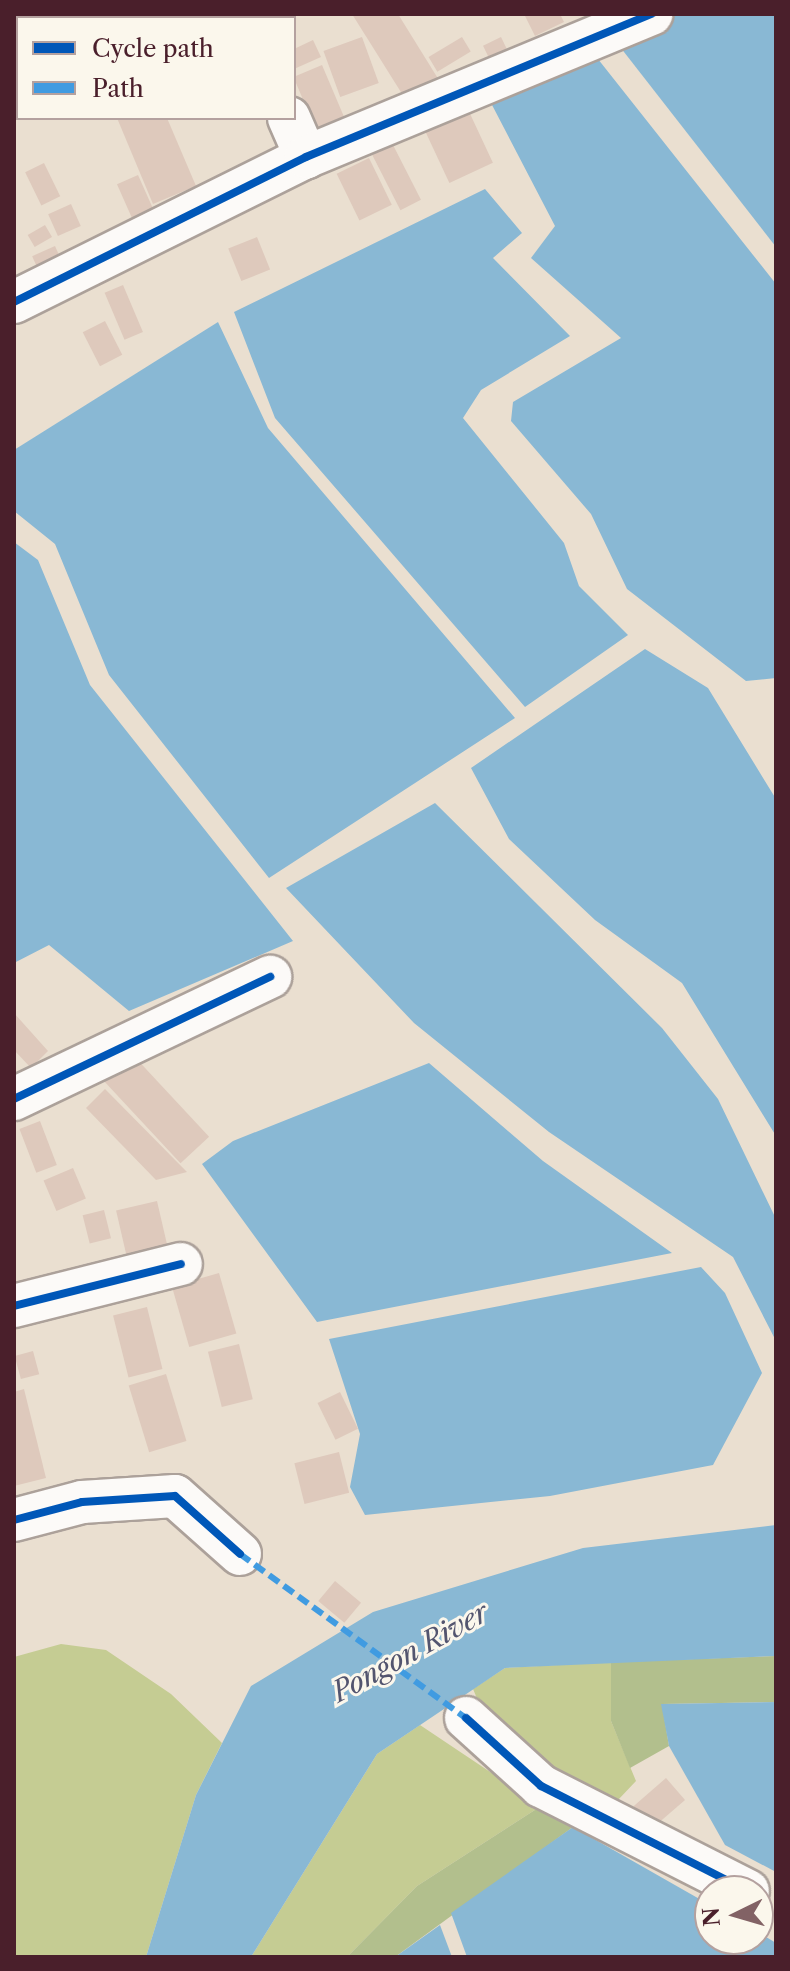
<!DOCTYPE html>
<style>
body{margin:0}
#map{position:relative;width:790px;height:1971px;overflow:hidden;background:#eadfd0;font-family:"Libre Caslon Text",serif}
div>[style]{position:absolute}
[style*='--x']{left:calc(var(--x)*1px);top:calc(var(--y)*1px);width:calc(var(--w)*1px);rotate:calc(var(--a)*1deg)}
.green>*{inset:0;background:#c5cc93}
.forest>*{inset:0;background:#b2bf8d}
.water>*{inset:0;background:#89b8d4}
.building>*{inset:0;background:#dec9bc;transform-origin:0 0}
.roads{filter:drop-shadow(2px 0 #aca19a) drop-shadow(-2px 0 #aca19a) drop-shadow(0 2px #aca19a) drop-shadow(0 -2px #aca19a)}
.minor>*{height:42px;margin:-21px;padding:0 21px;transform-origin:21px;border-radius:21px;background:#fcfaf8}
.quiet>*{height:6px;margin-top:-3px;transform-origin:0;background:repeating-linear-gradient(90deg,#409be1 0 12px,transparent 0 18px)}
.cycleway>*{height:8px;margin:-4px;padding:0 4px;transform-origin:4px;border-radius:4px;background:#0057b8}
span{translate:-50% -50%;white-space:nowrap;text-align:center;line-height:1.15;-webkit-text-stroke:6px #fbf7ec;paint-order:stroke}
.water-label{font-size:28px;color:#53556f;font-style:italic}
.frame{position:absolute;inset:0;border:16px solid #4a1f2b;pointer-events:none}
.legend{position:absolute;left:16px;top:16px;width:280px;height:104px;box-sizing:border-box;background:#fbf7ec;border:2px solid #b4a19f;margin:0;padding:10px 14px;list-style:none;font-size:24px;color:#4a1f2b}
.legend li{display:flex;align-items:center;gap:16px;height:40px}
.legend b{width:40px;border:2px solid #b4a19f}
.north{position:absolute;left:694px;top:1875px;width:80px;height:80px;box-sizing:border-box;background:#fbf7ec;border:2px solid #b4a19f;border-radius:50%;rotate:265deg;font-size:22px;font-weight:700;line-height:32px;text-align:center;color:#4a1f2b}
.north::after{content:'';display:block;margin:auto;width:28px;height:36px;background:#826265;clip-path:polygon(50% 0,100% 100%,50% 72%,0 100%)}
</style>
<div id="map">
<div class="green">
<i style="clip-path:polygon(61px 1644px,106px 1650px,171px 1694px,222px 1743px,196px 1795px,146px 1957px,14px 1957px,14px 1657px)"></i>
<i style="clip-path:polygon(611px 1662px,611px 1721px,636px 1781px,618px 1800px,583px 1794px,488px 1724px,473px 1689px,505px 1668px)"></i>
<i style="clip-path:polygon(420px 1725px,541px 1806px,417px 1886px,347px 1957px,251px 1957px,377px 1754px)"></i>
</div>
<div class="forest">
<i style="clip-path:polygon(776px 1656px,776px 1702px,662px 1704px,669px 1746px,630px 1768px,611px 1721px,611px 1662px)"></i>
<i style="clip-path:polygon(541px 1806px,573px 1827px,395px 1957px,347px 1957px,417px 1886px)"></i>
</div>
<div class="water">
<i style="clip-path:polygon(678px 14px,776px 14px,776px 247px,617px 43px)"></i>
<i style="clip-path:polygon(594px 54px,776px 284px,776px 678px,746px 681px,627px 589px,591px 514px,511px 421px,513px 402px,621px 338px,531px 258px,555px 226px,491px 103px)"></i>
<i style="clip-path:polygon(485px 189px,522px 233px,493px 258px,570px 336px,481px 390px,463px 418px,564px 543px,579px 586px,628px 635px,525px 707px,275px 418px,234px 312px)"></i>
<i style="clip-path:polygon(218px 322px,268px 428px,515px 718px,269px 878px,109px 675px,55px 544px,14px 511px,14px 450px)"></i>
<i style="clip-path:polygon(14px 542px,38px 560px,90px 685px,293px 941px,129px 1011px,49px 945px,14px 963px)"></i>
<i style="clip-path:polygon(645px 649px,708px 688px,776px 799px,776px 1136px,682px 983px,595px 920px,509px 839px,471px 768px)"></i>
<i style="clip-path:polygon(435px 803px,662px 1028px,718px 1099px,776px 1219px,776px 1341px,733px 1257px,549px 1132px,414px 1023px,286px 888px)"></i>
<i style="clip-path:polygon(429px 1063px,543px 1161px,672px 1253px,317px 1322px,202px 1164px,233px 1141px)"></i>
<i style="clip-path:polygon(701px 1267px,725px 1293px,762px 1373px,713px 1465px,550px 1496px,365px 1515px,350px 1487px,360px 1434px,329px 1339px)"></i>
<i style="clip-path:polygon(776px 1525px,776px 1656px,505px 1668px,377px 1754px,251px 1957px,146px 1957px,196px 1795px,251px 1686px,373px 1612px,583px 1548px)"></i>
<i style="clip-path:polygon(776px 1702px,776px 1872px,725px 1845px,669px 1746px,661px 1704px)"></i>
<i style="clip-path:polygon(573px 1827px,710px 1905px,710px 1939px,758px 1939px,758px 1932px,776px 1943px,776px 1957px,467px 1957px,451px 1913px)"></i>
<i style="clip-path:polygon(440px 1925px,452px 1957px,395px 1957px)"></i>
</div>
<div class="building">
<i style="left:161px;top:14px;width:64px;height:4px"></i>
<i style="clip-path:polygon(352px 14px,398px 14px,442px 85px,409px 105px)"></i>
<i style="clip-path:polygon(524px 14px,560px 14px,564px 22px,535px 36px)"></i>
<i style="left:362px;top:37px;width:49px;height:41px;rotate:70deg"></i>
<i style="left:462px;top:37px;width:17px;height:39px;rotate:59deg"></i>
<i style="left:501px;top:37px;width:25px;height:20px;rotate:64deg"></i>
<i style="clip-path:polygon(313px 40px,321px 57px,294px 69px,294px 49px)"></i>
<i style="left:322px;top:65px;width:59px;height:31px;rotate:67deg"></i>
<i style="left:465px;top:103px;width:66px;height:48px;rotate:65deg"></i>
<i style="clip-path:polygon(117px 118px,167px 118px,196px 186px,153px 204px)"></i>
<i style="left:391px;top:141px;width:66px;height:23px;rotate:63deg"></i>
<i style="left:369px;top:158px;width:52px;height:36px;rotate:64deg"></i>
<i style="left:44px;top:163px;width:37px;height:21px;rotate:64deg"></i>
<i style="left:138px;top:175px;width:42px;height:23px;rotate:66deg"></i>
<i style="left:71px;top:204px;width:24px;height:25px;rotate:66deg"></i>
<i style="left:45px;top:225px;width:14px;height:20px;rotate:60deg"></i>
<i style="left:257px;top:237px;width:35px;height:31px;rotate:68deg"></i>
<i style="left:55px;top:246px;width:17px;height:25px;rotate:66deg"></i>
<i style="left:123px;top:285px;width:51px;height:20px;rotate:67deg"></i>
<i style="left:105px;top:321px;width:38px;height:25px;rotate:63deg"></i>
<i style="clip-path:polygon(14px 1013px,48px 1051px,31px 1068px,14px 1050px)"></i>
<i style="left:132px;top:1054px;width:113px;height:39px;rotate:47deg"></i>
<i style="clip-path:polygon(105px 1089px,187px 1172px,156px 1180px,86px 1108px)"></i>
<i style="left:40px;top:1121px;width:47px;height:22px;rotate:69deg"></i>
<i style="left:73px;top:1168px;width:33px;height:32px;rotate:67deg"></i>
<i style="left:157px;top:1201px;width:55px;height:42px;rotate:77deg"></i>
<i style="left:104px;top:1210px;width:29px;height:22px;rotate:76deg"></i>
<i style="left:219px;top:1273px;width:63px;height:49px;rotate:74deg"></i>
<i style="left:147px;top:1307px;width:64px;height:35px;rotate:76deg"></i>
<i style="left:239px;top:1344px;width:57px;height:32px;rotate:76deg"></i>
<i style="left:33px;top:1351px;width:24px;height:19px;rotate:75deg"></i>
<i style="left:166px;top:1374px;width:70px;height:39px;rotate:73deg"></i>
<i style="clip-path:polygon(24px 1389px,46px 1478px,14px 1486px,14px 1392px)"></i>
<i style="left:340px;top:1392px;width:41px;height:25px;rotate:64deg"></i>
<i style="left:339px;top:1452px;width:42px;height:46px;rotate:76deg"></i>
<i style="left:335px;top:1581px;width:34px;height:26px;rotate:40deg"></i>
<i style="left:666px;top:1778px;width:29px;height:43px;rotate:49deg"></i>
</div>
<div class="roads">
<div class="minor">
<i style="--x:246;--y:14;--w:4;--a:63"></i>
<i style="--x:289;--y:118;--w:43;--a:66.4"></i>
<i style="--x:14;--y:302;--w:326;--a:-26.4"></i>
<i style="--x:306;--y:157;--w:374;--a:-22.5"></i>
<i style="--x:14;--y:1099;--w:284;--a:-25.5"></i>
<i style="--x:14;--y:1306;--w:172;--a:-14.1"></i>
<i style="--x:14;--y:1520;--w:70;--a:-14.8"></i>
<i style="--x:82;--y:1502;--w:93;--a:-3.7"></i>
<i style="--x:175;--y:1496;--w:87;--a:41.7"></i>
<i style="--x:466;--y:1718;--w:101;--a:42.2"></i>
<i style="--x:541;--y:1786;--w:232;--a:26.9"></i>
</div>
</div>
<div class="quiet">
<i style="--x:240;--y:1554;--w:279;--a:36"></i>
</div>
<div class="cycleway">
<i style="--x:14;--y:302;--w:326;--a:-26.4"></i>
<i style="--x:306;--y:157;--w:374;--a:-22.5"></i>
<i style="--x:14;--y:1099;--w:284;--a:-25.5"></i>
<i style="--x:14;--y:1306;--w:172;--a:-14.1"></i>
<i style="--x:14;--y:1520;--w:70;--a:-14.8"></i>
<i style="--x:82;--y:1502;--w:93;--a:-3.7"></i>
<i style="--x:175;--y:1496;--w:87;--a:41.7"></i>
<i style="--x:466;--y:1718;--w:101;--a:42.2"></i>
<i style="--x:541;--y:1786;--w:232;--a:26.9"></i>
</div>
<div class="water-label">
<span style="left:410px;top:1652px;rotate:-29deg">Pongon River</span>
</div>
<div class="frame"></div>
<ul class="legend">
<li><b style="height:10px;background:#0057b8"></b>Cycle path</li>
<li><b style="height:10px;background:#409be1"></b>Path</li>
</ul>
<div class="north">N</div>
</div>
